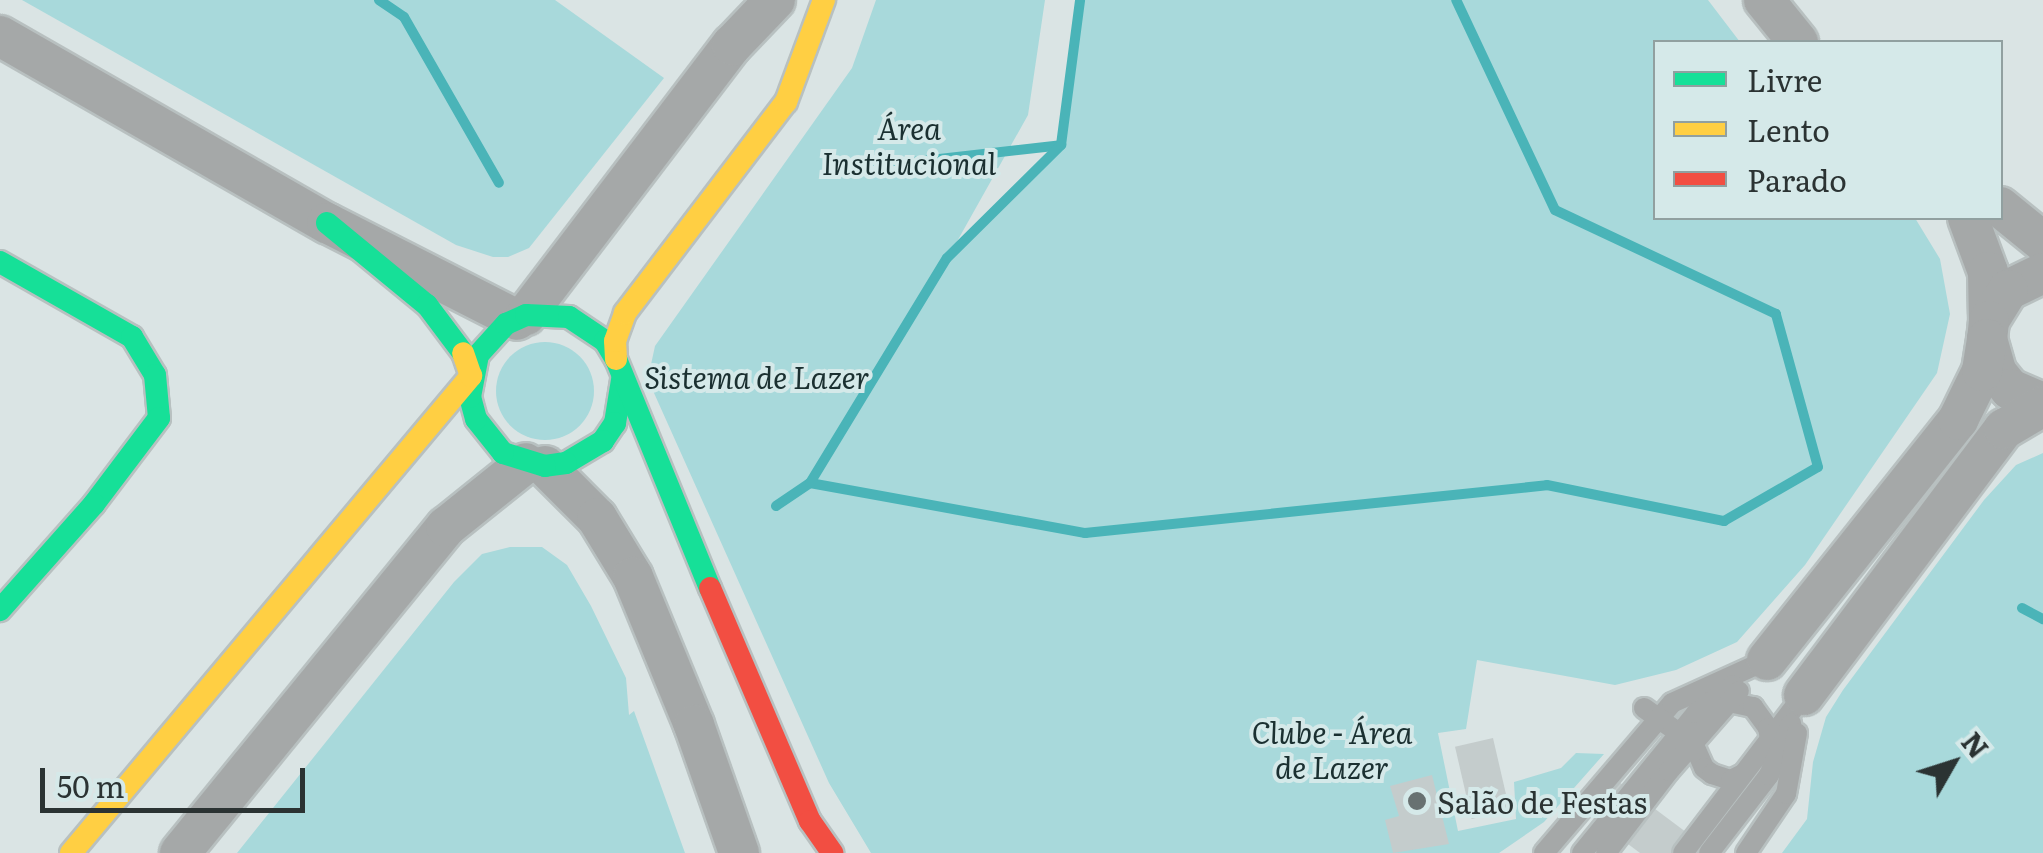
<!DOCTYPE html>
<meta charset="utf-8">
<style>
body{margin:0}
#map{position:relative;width:2043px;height:853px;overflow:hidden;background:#dae4e4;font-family:Literata,serif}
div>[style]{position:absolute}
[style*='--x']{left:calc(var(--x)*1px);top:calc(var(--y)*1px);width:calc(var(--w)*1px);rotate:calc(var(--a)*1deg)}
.green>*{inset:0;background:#a8d9db}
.round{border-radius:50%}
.stream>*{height:10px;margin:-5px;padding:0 5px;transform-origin:5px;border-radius:5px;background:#4ab4b8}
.building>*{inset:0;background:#c4cccc;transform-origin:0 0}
.roads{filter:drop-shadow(2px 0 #b8c0c0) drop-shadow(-2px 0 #b8c0c0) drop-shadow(0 2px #b8c0c0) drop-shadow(0 -2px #b8c0c0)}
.lane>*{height:20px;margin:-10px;padding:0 10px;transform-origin:10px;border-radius:10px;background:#a5a8a8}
.street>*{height:40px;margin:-20px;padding:0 20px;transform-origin:20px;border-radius:20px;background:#a5a8a8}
.fast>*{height:22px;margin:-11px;padding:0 11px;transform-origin:11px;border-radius:11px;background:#16e098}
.slow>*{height:22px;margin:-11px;padding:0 11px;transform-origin:11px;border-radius:11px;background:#ffcf43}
.jam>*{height:22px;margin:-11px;padding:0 11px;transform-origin:11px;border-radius:11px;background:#f24e42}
.dots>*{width:28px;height:28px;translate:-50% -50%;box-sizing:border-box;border:5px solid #d5e9e9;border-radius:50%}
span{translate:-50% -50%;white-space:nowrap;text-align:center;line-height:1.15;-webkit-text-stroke:8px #d5e9e9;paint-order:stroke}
.park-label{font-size:30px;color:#1b3031;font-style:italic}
.poi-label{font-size:30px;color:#2b3333}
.left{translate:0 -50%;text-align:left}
.legend{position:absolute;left:1653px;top:40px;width:350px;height:180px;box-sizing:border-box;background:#d5e9e9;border:2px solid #91a0a0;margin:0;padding:12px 18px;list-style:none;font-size:30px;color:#2b3333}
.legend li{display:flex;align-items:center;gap:20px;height:50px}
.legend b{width:50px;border:2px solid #91a0a0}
.north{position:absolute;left:1903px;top:713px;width:100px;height:100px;-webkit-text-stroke:8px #d5e9e9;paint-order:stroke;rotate:51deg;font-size:28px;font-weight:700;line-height:40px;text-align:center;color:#2b3333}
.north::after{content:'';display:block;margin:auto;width:35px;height:45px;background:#2b3333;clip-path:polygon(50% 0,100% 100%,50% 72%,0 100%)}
.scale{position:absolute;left:40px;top:768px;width:265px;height:45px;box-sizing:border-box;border:5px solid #2b3333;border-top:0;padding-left:12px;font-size:30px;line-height:35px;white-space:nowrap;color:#2b3333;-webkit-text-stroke:8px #d5e9e9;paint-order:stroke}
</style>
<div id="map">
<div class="green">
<i style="clip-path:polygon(22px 0,555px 0,664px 78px,529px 248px,508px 257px,493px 257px,456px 245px)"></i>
<i style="clip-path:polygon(876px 0,1045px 0,1028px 115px,950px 254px,1062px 148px,1080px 0,1708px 0,1740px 42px,1656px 42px,1656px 218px,1915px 218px,1940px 259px,1950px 314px,1937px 373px,1805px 565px,1737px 642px,1676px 670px,1615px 685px,1477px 660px,1466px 729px,1438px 733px,1458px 831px,1516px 819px,1514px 782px,1561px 768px,1576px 753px,1604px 754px,1544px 822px,1499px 853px,871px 853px,829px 783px,654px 393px,650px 369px,655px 346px,852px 68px)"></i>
<i class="round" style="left:496px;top:342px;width:98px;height:98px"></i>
<i style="clip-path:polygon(2043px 453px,2043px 853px,1782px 853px,1807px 819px,1813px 762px,1826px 717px,1843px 690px,1984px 500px,2016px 465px)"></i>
<i style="clip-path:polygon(510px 547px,542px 547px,567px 565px,591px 606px,626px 678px,629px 715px,634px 711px,685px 853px,237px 853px,454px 582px,482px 554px)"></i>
</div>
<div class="stream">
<i style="--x:379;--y:0;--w:30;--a:34"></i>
<i style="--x:404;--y:17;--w:191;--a:60.2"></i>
<i style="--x:834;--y:171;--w:228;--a:-6.5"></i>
<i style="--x:810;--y:483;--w:280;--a:10.3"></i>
<i style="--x:1085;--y:533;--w:464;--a:-5.9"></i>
<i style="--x:1547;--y:485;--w:181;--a:11.5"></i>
<i style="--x:1724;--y:521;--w:108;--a:-29.9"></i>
<i style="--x:1818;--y:467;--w:159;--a:-105.4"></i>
<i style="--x:1776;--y:314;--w:244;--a:-154.8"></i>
<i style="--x:1555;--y:210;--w:232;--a:-115.2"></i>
<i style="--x:776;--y:506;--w:41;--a:-34.1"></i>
<i style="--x:810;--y:483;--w:263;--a:-58.7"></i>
<i style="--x:947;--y:258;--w:161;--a:-44.7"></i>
<i style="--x:1061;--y:145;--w:146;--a:-82.5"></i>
<i style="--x:2022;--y:608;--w:24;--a:28"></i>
</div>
<div class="building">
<i style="left:1493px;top:738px;width:74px;height:39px;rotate:77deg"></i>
<i style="clip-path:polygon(1432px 775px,1449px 844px,1393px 853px,1385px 820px,1399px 816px,1390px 786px)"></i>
<i style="clip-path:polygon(1619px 782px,1714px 853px,1640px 853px,1592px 817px)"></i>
</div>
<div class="roads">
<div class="lane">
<i style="--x:1729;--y:702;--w:25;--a:12"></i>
<i style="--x:1753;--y:707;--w:26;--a:54"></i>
<i style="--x:1768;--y:728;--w:10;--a:79"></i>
<i style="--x:1644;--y:708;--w:60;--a:35.5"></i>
<i style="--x:1693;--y:743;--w:27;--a:66"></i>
<i style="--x:1704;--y:768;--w:10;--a:37"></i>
<i style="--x:1712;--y:774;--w:20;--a:18"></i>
<i style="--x:1731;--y:780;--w:13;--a:-27"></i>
<i style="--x:1544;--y:853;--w:197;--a:-49.5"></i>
<i style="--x:1672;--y:703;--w:104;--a:-24.4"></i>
<i style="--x:1582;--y:853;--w:181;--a:-50.8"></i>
<i style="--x:1696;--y:713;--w:46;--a:-37.1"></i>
<i style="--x:1606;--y:853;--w:103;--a:-52.5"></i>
<i style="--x:1669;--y:771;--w:106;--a:-48.8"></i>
<i style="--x:1683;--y:853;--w:199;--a:-52.6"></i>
<i style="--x:1709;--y:853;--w:98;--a:-52.4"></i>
<i style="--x:1769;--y:775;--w:56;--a:-66.7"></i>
<i style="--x:1746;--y:853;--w:71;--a:-55.9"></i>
<i style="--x:1786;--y:794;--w:62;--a:-79.8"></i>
</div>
<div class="street">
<i style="--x:1764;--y:0;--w:54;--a:51"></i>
<i style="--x:0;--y:36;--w:377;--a:29.8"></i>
<i style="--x:327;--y:223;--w:213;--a:27"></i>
<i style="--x:2000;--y:207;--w:55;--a:39.1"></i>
<i style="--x:1968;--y:218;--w:58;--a:69.7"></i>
<i style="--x:1988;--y:272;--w:49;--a:88.8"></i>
<i style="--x:2043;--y:273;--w:39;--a:154"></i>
<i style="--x:2008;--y:290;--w:36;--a:122"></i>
<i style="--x:1989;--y:321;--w:18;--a:96"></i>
<i style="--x:1987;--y:339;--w:35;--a:74"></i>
<i style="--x:1997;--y:373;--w:21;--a:51"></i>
<i style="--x:2010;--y:389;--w:36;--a:23"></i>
<i style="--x:526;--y:315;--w:340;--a:-52.7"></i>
<i style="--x:732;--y:45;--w:62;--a:-46.3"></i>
<i style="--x:545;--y:466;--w:74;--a:45"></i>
<i style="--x:597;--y:518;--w:69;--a:58.6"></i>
<i style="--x:633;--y:577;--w:160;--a:67.6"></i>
<i style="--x:694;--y:725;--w:136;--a:70.6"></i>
<i style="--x:1767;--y:660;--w:307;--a:-51.5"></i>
<i style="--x:1958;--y:420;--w:55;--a:-63.9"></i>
<i style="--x:1982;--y:371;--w:32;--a:-81"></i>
<i style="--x:1804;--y:695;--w:333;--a:-53.1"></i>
<i style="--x:2004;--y:429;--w:45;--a:-30.5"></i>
<i style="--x:180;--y:853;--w:421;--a:-50.8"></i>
<i style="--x:446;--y:527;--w:102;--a:-38.7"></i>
</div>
<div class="fast">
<i style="--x:327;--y:223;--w:129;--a:39.4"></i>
<i style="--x:427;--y:305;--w:60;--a:53.1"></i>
<i style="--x:0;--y:262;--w:152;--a:29.6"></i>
<i style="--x:132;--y:337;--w:44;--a:58.8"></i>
<i style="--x:155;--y:375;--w:43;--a:84.7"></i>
<i style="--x:159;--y:418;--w:108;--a:127.1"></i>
<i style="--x:94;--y:504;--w:142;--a:131.6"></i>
<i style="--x:622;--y:380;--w:44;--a:99.2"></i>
<i style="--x:615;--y:423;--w:22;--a:124"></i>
<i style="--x:603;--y:441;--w:43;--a:149.3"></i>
<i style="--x:566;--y:463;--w:21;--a:172"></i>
<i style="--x:545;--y:466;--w:44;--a:-162.8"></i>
<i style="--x:503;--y:453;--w:43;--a:-128.5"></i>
<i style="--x:476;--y:419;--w:23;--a:-105"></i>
<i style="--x:470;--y:397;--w:43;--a:-79.2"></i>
<i style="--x:478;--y:355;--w:42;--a:-47.9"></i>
<i style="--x:506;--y:324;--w:22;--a:-24"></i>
<i style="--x:526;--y:315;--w:43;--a:2.7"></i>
<i style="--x:569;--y:317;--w:43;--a:33.7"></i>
<i style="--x:605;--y:341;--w:21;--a:59"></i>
<i style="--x:616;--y:359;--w:248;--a:67.7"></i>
</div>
<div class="slow">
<i style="--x:616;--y:359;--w:18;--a:-93"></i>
<i style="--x:615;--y:341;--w:30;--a:-70"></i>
<i style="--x:625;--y:313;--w:265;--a:-52.7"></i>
<i style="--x:786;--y:102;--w:109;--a:-69.6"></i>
<i style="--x:71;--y:853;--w:623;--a:-50.02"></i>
<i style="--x:471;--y:376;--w:24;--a:-109"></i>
</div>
<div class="jam">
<i style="--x:710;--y:588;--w:254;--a:66.8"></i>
<i style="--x:810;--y:821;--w:39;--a:55"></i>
</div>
</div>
<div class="dots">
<i style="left:1417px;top:801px;background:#687171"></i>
</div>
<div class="park-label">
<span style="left:909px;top:144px">Área<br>Institucional</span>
<span style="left:757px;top:376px">Sistema de Lazer</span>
<span style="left:1332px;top:748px">Clube - Área<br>de Lazer</span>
</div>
<div class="poi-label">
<span class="left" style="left:1437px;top:801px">Salão de Festas</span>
</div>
<ul class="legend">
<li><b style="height:12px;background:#16e098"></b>Livre</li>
<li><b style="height:12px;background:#ffcf43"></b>Lento</li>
<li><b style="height:12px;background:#f24e42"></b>Parado</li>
</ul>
<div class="north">N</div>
<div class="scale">50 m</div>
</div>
